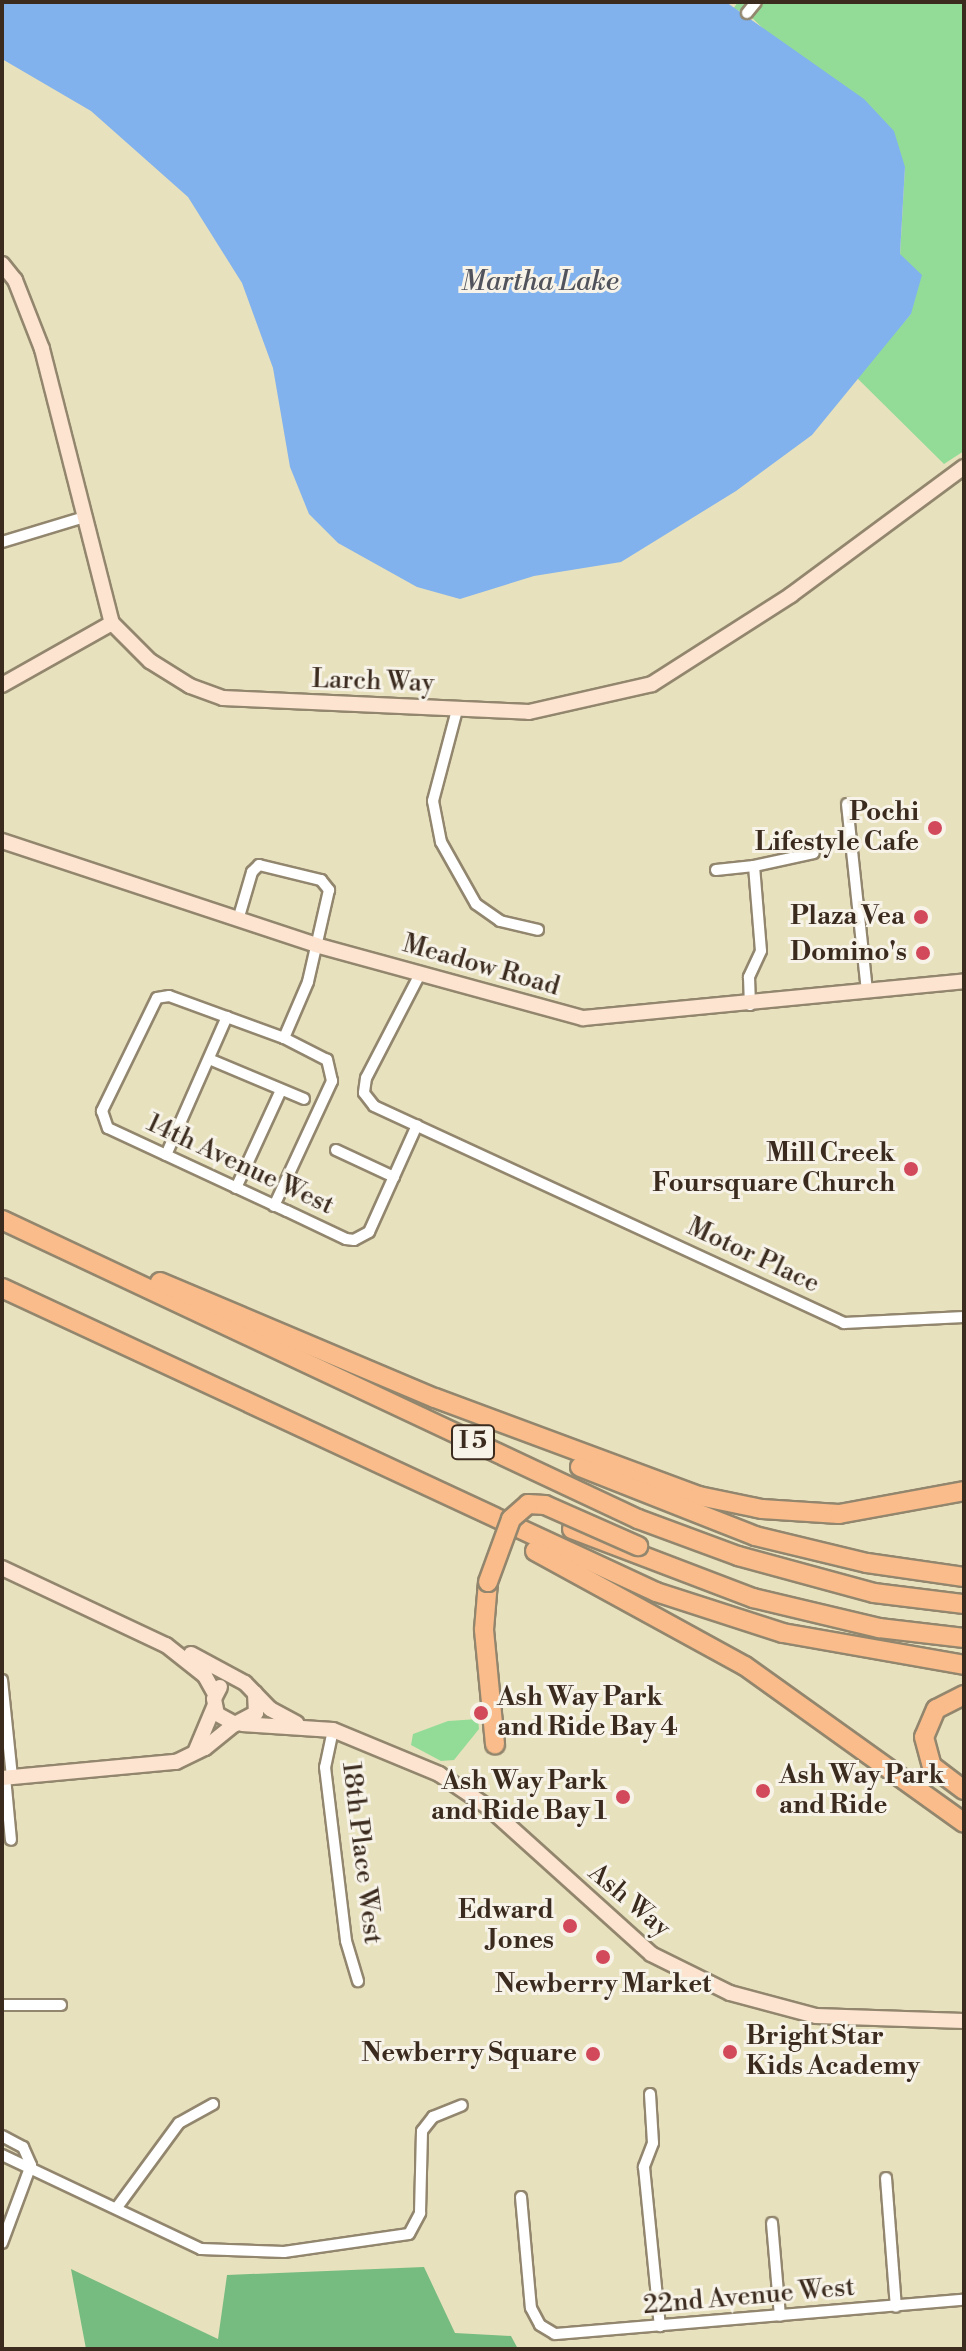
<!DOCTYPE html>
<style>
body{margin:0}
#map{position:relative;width:966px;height:2351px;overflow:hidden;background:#e8e1bd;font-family:"Libre Bodoni",serif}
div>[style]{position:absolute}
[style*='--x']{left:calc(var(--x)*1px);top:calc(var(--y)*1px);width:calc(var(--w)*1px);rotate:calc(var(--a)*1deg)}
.green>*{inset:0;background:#93dc97}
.forest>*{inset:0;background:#76bc80}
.water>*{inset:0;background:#81b2ed}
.roads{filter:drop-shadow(2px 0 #92866e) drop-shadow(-2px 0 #92866e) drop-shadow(0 2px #92866e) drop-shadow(0 -2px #92866e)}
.street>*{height:10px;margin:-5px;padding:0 5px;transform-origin:5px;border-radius:5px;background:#fff}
.secondary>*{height:14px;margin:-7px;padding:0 7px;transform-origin:7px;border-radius:7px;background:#fde4d0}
.highway>*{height:18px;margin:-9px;padding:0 9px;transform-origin:9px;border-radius:9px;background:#f9bc8a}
.bridges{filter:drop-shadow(2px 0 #92866e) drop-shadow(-2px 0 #92866e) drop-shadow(0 2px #92866e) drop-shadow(0 -2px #92866e)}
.highway-bridge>*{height:18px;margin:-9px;padding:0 9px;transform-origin:9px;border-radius:9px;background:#f9bc8a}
.dots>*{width:22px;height:22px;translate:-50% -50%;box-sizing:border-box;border:4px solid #f7f3e8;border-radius:50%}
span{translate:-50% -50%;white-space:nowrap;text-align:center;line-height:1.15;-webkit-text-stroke:6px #f7f3e8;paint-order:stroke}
.shield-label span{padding:2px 6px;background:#f7f3e8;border:2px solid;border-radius:6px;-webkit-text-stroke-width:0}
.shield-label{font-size:24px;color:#3b2a1e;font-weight:700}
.street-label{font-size:26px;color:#3b2a1e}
.poi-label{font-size:26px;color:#3b2a1e;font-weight:700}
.right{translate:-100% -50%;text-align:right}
.left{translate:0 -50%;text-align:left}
.water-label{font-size:28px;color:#50535c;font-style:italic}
.frame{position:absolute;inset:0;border:4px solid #3b2a1e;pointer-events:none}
</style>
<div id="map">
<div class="green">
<i style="clip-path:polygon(738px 2px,959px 2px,964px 6px,964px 451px,944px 464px,856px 377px,911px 314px,900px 255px,905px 167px,747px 13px,733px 9px)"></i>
<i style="clip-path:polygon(478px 1719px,479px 1729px,454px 1760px,441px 1761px,411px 1745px,413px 1734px,448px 1721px)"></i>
</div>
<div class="forest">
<i style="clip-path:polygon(424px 2267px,455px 2333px,511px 2336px,518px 2349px,86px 2349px,71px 2269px,218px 2339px,227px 2275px)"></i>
</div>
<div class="water">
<i style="clip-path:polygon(2px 2px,726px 2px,864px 99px,894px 131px,905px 167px,900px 254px,922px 275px,911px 314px,812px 435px,736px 491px,621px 562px,534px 576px,460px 599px,417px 587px,338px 543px,309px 514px,290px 467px,273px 368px,242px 283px,188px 197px,91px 111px,2px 59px)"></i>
</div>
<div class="roads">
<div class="street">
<i style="--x:747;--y:13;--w:14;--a:-51"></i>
<i style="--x:2;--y:542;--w:83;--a:-16.9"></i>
<i style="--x:457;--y:710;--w:94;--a:104.8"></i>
<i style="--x:433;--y:801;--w:42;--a:79"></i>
<i style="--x:441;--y:842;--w:71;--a:60.6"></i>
<i style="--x:476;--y:904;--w:29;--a:35"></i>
<i style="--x:500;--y:921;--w:39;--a:13"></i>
<i style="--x:847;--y:804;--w:189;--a:83.9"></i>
<i style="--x:754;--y:866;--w:61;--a:-12.2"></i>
<i style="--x:716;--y:870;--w:38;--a:-6"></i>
<i style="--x:754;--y:866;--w:85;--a:85.3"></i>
<i style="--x:761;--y:951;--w:29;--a:115"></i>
<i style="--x:749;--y:977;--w:28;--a:88"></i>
<i style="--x:238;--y:920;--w:50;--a:-73.7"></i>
<i style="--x:252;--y:872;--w:10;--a:-45"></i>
<i style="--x:259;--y:865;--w:64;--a:13.6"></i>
<i style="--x:321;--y:880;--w:13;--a:51"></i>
<i style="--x:329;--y:890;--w:94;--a:102.9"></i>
<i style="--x:308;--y:982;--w:61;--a:113.2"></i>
<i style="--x:420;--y:974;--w:117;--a:117.4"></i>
<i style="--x:366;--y:1078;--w:15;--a:98"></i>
<i style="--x:364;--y:1093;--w:16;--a:52"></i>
<i style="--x:374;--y:1106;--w:518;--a:24.78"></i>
<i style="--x:844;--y:1323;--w:120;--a:-2.9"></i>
<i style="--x:209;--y:1059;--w:103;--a:22.8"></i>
<i style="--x:336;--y:1150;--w:64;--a:25"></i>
<i style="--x:166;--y:1155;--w:151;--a:-66.2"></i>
<i style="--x:236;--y:1188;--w:108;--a:-65.3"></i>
<i style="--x:274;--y:1206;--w:138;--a:-65.1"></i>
<i style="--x:332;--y:1081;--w:22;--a:-103"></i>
<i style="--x:327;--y:1060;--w:48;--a:-152.9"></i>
<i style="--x:284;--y:1038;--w:122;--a:-159.9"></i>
<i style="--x:169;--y:996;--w:12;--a:171"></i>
<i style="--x:157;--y:998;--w:126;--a:116"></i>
<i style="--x:102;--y:1111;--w:18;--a:71"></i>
<i style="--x:108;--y:1128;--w:197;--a:24.9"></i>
<i style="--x:287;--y:1211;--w:65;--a:25.4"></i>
<i style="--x:346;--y:1239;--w:8;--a:7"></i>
<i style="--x:354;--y:1240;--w:17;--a:-28"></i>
<i style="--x:369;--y:1232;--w:117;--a:-65.8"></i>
<i style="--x:2;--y:1680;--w:98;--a:84.1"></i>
<i style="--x:333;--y:1730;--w:38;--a:102"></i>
<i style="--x:325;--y:1767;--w:175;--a:83.1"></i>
<i style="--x:346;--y:1941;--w:42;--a:73.3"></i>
<i style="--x:5;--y:1777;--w:63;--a:84.6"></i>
<i style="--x:2;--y:2005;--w:59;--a:0"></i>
<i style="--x:650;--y:2094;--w:49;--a:86.5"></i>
<i style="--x:653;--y:2143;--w:26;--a:111"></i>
<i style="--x:644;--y:2167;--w:160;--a:84.3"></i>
<i style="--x:2;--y:2136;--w:24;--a:28"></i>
<i style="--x:23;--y:2147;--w:20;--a:66"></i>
<i style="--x:2;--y:2155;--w:220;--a:25.3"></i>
<i style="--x:201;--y:2249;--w:83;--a:2.1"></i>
<i style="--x:284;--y:2252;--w:126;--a:-8.2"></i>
<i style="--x:409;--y:2234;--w:24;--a:-62"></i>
<i style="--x:420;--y:2213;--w:82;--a:-88.6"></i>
<i style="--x:422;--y:2131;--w:18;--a:-52"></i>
<i style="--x:433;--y:2117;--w:31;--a:-22"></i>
<i style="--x:886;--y:2178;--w:129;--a:85.6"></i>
<i style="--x:521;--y:2197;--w:111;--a:84.9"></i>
<i style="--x:531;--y:2308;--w:19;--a:62"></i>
<i style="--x:540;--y:2325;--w:17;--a:31"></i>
<i style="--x:555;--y:2334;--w:410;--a:-4.8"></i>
<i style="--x:118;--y:2206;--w:103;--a:-53.7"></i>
<i style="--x:179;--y:2123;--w:39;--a:-29"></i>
<i style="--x:772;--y:2223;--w:93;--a:85.1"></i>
<i style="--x:2;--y:2243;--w:83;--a:-69.6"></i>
</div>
<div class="secondary">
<i style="--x:2;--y:264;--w:21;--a:51"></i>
<i style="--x:15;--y:280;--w:74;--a:68.6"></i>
<i style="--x:42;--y:349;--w:283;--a:75.7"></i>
<i style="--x:112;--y:623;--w:54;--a:45"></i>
<i style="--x:150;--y:661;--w:47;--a:32"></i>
<i style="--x:190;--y:686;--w:35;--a:20"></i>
<i style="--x:223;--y:698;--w:306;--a:2.6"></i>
<i style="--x:529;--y:712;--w:126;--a:-12.8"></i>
<i style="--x:652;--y:684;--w:165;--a:-32.6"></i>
<i style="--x:791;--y:595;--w:215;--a:-36.5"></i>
<i style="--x:2;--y:685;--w:126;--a:-29.4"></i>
<i style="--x:2;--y:841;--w:331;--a:18.3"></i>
<i style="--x:316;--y:945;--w:277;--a:15.3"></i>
<i style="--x:583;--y:1018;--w:383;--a:-5.5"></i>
<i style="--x:2;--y:1568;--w:181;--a:25.2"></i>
<i style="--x:166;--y:1645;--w:50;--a:38.5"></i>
<i style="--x:205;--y:1676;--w:21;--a:61"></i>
<i style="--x:191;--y:1654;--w:61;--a:28.2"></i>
<i style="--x:245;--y:1683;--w:36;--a:46"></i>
<i style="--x:270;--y:1709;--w:30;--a:28"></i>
<i style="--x:220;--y:1687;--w:13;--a:117"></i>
<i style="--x:214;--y:1699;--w:15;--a:79"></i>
<i style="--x:217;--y:1714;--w:21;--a:29"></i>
<i style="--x:235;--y:1724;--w:24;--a:-28"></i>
<i style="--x:256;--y:1713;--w:20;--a:-93"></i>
<i style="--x:242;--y:1724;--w:91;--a:3.8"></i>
<i style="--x:333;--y:1730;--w:115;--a:22.5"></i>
<i style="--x:439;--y:1774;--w:59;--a:34"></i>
<i style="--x:488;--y:1807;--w:219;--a:42"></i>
<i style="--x:651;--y:1954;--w:88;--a:26.3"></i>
<i style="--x:730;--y:1993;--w:89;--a:15"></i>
<i style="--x:816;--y:2016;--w:148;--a:1.9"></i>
<i style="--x:196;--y:1750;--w:47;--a:-67.3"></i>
<i style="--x:2;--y:1778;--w:175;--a:-5.3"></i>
<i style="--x:176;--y:1762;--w:32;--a:-26"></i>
<i style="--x:205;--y:1748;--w:38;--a:-39"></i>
</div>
<div class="highway">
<i style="--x:2;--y:1220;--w:703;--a:25.18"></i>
<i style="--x:638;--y:1519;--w:107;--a:20.3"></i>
<i style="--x:738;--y:1556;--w:141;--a:15.2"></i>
<i style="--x:874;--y:1593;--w:91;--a:7"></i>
<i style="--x:160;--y:1282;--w:298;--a:22.9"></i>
<i style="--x:435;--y:1398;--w:282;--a:20.4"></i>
<i style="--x:699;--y:1496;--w:64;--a:11.7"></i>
<i style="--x:762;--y:1509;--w:77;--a:3.7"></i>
<i style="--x:839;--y:1514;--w:127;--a:-10.4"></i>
<i style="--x:2;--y:1288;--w:721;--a:24.93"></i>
<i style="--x:656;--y:1592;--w:133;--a:17.9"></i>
<i style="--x:783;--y:1633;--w:184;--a:10"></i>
<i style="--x:580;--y:1467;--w:188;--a:21.5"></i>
<i style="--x:755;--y:1536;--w:115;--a:13.6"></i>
<i style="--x:867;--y:1563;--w:98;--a:8.2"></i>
<i style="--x:572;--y:1529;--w:194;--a:20.9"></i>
<i style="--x:753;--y:1598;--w:130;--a:13.4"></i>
<i style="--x:879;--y:1628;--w:86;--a:6.7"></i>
<i style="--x:535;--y:1551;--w:239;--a:28.7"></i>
<i style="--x:745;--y:1666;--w:269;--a:35.6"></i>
<i style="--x:488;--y:1582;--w:48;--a:94.8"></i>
<i style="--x:484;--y:1630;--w:115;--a:84.5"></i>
<i style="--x:964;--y:1695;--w:31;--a:153"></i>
<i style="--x:936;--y:1709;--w:30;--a:113"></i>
<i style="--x:924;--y:1737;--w:30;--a:75"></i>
<i style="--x:932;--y:1766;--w:40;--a:37"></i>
</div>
</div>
<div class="bridges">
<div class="highway-bridge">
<i style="--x:488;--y:1582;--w:67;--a:-69.9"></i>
<i style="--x:511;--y:1519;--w:23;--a:-41"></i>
<i style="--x:528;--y:1504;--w:17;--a:3"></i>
<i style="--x:545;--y:1505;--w:102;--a:23.8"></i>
</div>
</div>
<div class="dots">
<i style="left:935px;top:828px;background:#d1495b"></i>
<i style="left:921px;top:917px;background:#d1495b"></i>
<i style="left:923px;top:953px;background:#d1495b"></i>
<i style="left:911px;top:1169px;background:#d1495b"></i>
<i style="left:481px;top:1713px;background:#d1495b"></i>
<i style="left:763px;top:1791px;background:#d1495b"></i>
<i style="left:623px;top:1797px;background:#d1495b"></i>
<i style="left:570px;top:1926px;background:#d1495b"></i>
<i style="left:603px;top:1957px;background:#d1495b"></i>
<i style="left:730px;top:2052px;background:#d1495b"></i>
<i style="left:593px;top:2054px;background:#d1495b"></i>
</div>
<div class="shield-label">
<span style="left:473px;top:1442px">I 5</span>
</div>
<div class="street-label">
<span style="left:373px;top:682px;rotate:2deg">Larch Way</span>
<span style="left:481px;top:966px;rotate:16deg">Meadow Road</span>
<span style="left:240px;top:1165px;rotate:25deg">14th Avenue West</span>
<span style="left:753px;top:1256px;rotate:25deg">Motor Place</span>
<span style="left:361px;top:1853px;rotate:83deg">18th Place West</span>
<span style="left:629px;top:1901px;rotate:40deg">Ash Way</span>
<span style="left:749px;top:2297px;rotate:-5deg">22nd Avenue West</span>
</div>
<div class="poi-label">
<span class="right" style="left:919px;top:828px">Pochi<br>Lifestyle Cafe</span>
<span class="right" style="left:905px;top:917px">Plaza Vea</span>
<span class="right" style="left:907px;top:953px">Domino's</span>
<span class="right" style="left:895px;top:1169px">Mill Creek<br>Foursquare Church</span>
<span class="left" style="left:497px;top:1713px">Ash Way Park<br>and Ride Bay 4</span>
<span class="left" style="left:779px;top:1791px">Ash Way Park<br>and Ride</span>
<span class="right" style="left:607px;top:1797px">Ash Way Park<br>and Ride Bay 1</span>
<span class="right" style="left:554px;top:1926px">Edward<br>Jones</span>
<span style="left:603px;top:1985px">Newberry Market</span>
<span class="left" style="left:746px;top:2052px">Bright Star<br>Kids Academy</span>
<span class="right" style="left:577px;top:2054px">Newberry Square</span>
</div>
<div class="water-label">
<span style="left:540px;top:282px">Martha Lake</span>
</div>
<div class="frame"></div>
</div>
